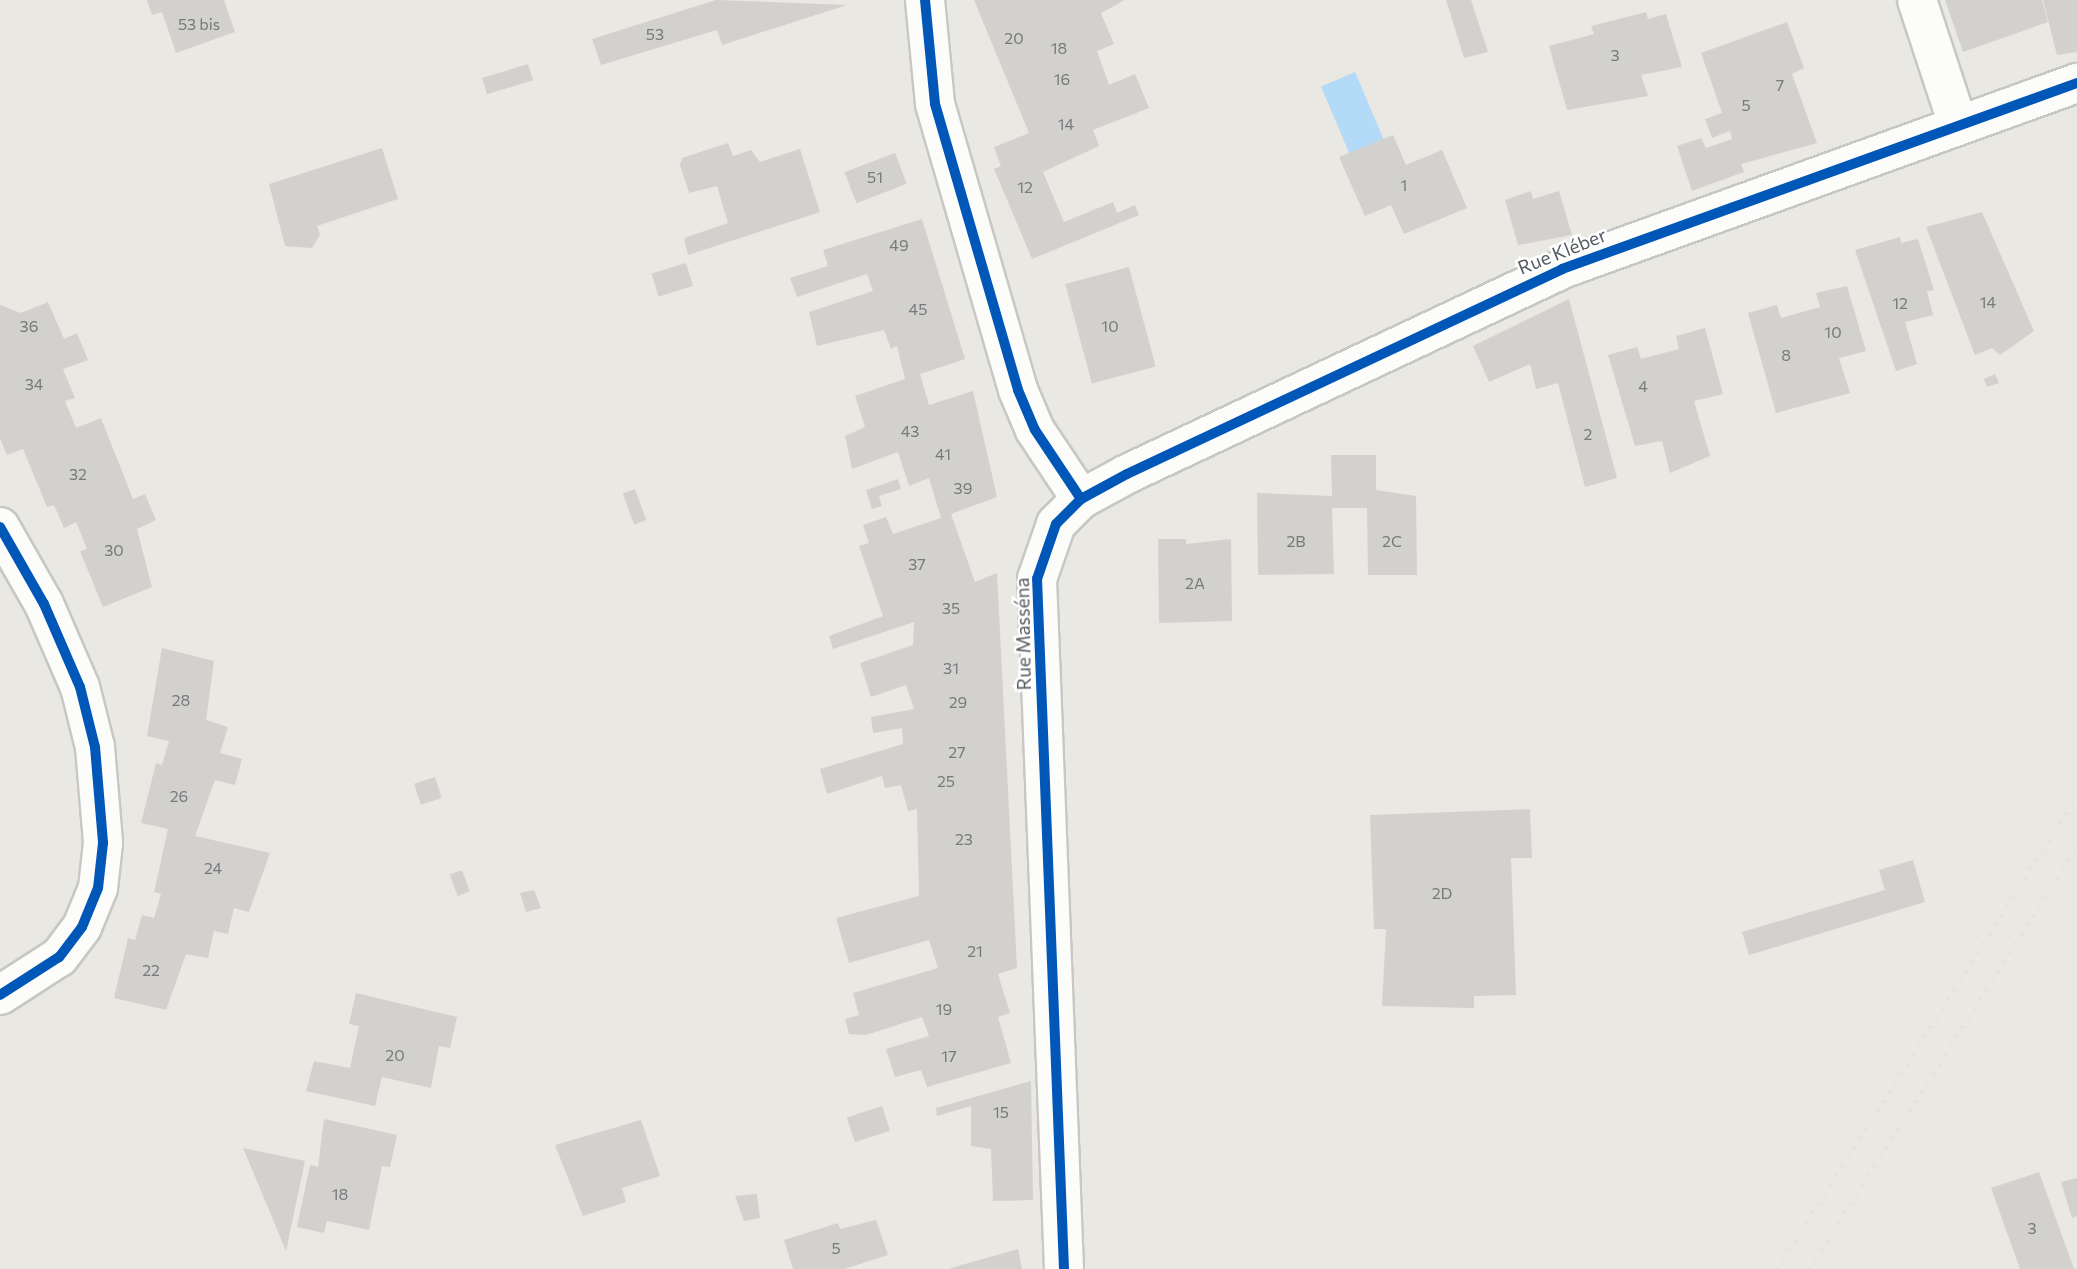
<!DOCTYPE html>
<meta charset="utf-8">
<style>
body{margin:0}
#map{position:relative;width:2077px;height:1269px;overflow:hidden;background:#eae8e2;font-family:Commissioner,sans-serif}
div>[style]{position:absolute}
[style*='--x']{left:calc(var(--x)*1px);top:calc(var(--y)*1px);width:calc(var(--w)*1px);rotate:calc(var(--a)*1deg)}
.water>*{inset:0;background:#b3daf6;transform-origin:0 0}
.building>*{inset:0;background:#d2d1cd;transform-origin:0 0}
.roads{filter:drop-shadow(2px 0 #c7c7c6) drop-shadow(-2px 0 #c7c7c6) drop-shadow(0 2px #c7c7c6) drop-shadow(0 -2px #c7c7c6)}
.street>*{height:38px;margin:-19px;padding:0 19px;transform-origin:19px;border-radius:19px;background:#fcfcfb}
.rail>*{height:5px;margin-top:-2.5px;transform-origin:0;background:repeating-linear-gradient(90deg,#e2e2e1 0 2px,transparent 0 11px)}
.cycleway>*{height:10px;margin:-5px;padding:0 5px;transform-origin:5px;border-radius:5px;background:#0057b8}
span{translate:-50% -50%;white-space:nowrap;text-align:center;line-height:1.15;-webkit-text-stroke:5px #fff;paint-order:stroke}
.number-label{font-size:16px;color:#767a7c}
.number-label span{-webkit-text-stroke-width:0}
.street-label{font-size:19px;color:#575c61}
</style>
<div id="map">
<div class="water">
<i style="left:1355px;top:72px;width:73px;height:37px;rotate:67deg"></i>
</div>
<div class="building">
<i style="clip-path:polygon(147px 0,224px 0,235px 32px,176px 53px,162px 12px,152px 15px)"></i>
<i style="clip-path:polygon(716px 0,847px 5px,722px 45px,717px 30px,601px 65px,592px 39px)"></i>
<i style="clip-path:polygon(974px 0,1125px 0,1101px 13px,1114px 44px,1097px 51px,1109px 85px,1135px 74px,1149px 108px,1093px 130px,1099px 146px,1043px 172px,1064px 222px,1113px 202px,1117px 213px,1135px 205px,1139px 215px,1032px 259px,994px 169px,1001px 166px,994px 147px,1029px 133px)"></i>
<i style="clip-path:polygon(1446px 0,1471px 0,1488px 52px,1464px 58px)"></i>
<i style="clip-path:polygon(1945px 0,2042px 0,2048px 22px,1963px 52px)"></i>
<i style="clip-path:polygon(2043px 0,2077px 0,2077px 52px,2057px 55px)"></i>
<i style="clip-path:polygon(1646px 12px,1648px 19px,1666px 14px,1682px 67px,1641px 75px,1648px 96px,1567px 110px,1549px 46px,1594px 34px,1591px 26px)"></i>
<i style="clip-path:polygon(1787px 22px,1804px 68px,1792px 74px,1817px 143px,1741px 164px,1744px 172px,1692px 191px,1677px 146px,1701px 138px,1706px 148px,1732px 139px,1730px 131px,1712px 138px,1705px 119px,1722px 113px,1701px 53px)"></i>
<i style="left:528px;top:64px;width:17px;height:48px;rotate:73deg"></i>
<i style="clip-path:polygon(1393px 135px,1406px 165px,1442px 150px,1467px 208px,1404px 234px,1391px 205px,1365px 216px,1339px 157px)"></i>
<i style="clip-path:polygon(728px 143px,733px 156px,751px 150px,760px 162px,800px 149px,820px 212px,688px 255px,684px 238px,728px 223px,717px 186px,689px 193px,680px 165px,682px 158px)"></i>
<i style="clip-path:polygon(382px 148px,398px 199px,317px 226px,320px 235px,312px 248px,285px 246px,269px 184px)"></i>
<i style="left:895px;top:153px;width:33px;height:54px;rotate:69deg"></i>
<i style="clip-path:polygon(1531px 191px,1533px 199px,1559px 191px,1572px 235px,1518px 245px,1505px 200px)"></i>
<i style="clip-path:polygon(1982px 212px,2034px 331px,2000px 355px,1992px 348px,1975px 355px,1926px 227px)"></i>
<i style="clip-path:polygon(922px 219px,965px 359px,920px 374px,929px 405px,973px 391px,997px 497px,951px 514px,975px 582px,997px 573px,1017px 968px,998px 974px,1010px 1013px,998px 1017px,1011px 1063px,927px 1087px,921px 1070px,895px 1077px,886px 1049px,929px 1036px,922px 1017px,866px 1035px,849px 1034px,845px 1019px,859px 1015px,853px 993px,938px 968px,929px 940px,849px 963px,836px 918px,919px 896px,917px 809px,908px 811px,901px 785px,885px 788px,882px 776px,827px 794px,820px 769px,903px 744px,902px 728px,873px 733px,871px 717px,914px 709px,906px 685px,871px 697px,860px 663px,913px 645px,914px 622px,833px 649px,829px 636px,883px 616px,859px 546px,869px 543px,863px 525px,886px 517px,893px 534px,941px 518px,929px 478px,909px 486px,898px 452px,852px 469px,845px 436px,865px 427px,855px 396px,905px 379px,897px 346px,891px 349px,884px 330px,817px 346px,809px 312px,873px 291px,867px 274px,797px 297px,790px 278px,828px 266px,823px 250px)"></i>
<i style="clip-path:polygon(1900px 237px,1901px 243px,1918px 239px,1934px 290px,1927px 291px,1933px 315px,1905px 322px,1917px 364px,1896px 371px,1855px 250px)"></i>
<i style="left:686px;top:263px;width:24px;height:36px;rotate:73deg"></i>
<i style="left:1129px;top:267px;width:103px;height:66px;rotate:75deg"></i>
<i style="clip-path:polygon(1847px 286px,1866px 351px,1839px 358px,1850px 393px,1776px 413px,1748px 313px,1777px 305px,1781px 318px,1820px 307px,1816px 293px)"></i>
<i style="clip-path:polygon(1569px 299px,1617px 478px,1585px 487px,1558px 383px,1536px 389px,1530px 364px,1489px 382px,1473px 346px)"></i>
<i style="clip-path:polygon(48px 302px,64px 339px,77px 333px,88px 360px,63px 369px,75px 398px,65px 401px,76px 428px,101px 418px,133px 499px,145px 494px,156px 520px,137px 529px,152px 587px,103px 607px,80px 551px,87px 549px,76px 522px,64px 528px,54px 505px,47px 507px,23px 449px,7px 455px,0 438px,0 305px,21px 313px)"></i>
<i style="clip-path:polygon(1705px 328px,1723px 394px,1694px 401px,1710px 456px,1670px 473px,1662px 441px,1635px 446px,1608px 355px,1637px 347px,1641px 359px,1679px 349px,1676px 336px)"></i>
<i style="clip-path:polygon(1995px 374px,1999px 383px,1987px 387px,1984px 379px)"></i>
<i style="clip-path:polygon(1331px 455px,1376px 455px,1376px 490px,1416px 496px,1417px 575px,1368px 575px,1367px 508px,1332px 508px,1334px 574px,1258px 575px,1257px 493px,1332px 496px)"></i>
<i style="clip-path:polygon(898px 479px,901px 489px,879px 496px,882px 506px,872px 509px,866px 490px)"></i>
<i style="left:635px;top:489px;width:33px;height:13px;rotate:70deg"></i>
<i style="clip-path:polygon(1158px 539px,1186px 539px,1186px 544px,1231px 539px,1232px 621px,1159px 623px)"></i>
<i style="clip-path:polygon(162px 648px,214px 661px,206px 720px,228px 727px,220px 753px,242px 759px,235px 785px,215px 780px,195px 836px,270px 853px,249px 912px,234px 908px,228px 934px,214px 931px,208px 958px,186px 954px,166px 1010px,114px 998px,128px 938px,135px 940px,142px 915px,154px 918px,161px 894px,154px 892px,168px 829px,141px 823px,156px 763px,162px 765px,169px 741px,147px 736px)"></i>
<i style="left:435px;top:777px;width:22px;height:22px;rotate:72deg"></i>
<i style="clip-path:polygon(1530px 809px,1532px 858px,1511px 858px,1516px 995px,1474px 996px,1474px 1008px,1382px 1006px,1386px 929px,1374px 929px,1370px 815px)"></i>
<i style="clip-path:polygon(1913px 860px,1925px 902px,1749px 955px,1742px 932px,1885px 890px,1879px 870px)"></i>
<i style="left:462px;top:870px;width:23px;height:13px;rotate:70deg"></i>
<i style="clip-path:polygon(534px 890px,541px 908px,526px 912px,520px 893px)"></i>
<i style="clip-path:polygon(356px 993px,457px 1017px,450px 1048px,439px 1046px,431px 1088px,382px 1077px,375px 1106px,306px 1091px,314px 1061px,350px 1068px,359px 1026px,349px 1024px)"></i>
<i style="clip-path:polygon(1031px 1081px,1033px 1200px,993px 1201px,991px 1149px,971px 1146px,971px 1106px,937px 1116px,936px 1108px)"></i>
<i style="left:882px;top:1106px;width:26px;height:37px;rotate:72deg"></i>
<i style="clip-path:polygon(324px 1119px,397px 1135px,390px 1167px,382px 1166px,369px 1230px,327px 1221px,324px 1233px,297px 1227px,310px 1165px,318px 1167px)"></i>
<i style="clip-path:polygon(641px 1120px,660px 1176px,622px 1188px,626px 1202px,583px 1216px,555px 1145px)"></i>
<i style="clip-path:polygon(243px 1148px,305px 1161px,286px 1251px,264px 1198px)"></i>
<i style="clip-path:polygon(2039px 1172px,2074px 1269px,2020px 1269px,1991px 1188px)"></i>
<i style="clip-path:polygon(2077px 1178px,2077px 1216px,2072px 1218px,2061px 1182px)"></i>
<i style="clip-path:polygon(757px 1194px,760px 1218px,744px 1221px,735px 1196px)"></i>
<i style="clip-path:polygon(876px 1220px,888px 1255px,844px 1269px,793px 1269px,784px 1240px,838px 1223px,840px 1229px)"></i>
<i style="clip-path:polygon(1018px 1249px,1022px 1269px,951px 1269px,951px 1268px)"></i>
</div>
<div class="roads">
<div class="street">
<i style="--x:925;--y:0;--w:104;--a:84.5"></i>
<i style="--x:935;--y:104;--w:298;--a:73.8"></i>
<i style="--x:1018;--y:390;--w:43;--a:67"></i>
<i style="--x:1035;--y:430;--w:83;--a:56.3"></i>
<i style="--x:1917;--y:0;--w:128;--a:71.8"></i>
<i style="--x:0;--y:527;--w:89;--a:60.3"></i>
<i style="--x:44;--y:604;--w:90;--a:66.6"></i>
<i style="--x:80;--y:687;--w:62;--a:76"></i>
<i style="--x:95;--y:747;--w:96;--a:85.2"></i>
<i style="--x:103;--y:843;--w:45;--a:96.3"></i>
<i style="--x:98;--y:888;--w:42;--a:112.3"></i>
<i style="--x:82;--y:927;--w:38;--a:127"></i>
<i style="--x:59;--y:957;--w:70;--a:147.2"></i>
<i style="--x:1064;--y:1269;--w:691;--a:-92.24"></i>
<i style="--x:1037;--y:579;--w:58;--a:-70.9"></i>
<i style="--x:1056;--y:524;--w:35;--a:-45"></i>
<i style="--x:1081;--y:499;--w:52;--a:-28.5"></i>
<i style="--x:1127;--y:474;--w:481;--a:-25.2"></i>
<i style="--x:1562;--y:269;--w:548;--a:-19.86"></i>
</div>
</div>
<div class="rail">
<i style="--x:1777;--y:1269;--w:560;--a:-57.62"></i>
<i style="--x:1809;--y:1269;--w:500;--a:-57.6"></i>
</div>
<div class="cycleway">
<i style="--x:925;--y:0;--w:104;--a:84.5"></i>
<i style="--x:935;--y:104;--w:298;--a:73.8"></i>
<i style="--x:1018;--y:390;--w:43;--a:67"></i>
<i style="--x:1035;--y:430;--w:83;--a:56.3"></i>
<i style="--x:0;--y:527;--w:89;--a:60.3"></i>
<i style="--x:44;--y:604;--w:90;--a:66.6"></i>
<i style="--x:80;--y:687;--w:62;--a:76"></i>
<i style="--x:95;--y:747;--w:96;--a:85.2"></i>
<i style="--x:103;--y:843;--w:45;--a:96.3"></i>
<i style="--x:98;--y:888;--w:42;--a:112.3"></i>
<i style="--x:82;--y:927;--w:38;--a:127"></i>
<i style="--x:59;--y:957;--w:70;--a:147.2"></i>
<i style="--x:1064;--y:1269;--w:691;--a:-92.24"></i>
<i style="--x:1037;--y:579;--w:58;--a:-70.9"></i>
<i style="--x:1056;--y:524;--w:35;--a:-45"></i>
<i style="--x:1081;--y:499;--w:52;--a:-28.5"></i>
<i style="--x:1127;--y:474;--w:481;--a:-25.2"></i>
<i style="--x:1562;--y:269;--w:548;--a:-19.86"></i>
</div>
<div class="number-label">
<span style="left:199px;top:24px">53 bis</span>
<span style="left:655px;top:34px">53</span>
<span style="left:1014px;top:38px">20</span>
<span style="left:1059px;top:48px">18</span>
<span style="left:1615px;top:55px">3</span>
<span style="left:1062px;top:79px">16</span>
<span style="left:1780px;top:85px">7</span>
<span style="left:1746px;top:105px">5</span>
<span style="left:1066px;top:124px">14</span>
<span style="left:875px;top:177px">51</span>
<span style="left:1404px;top:185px">1</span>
<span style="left:1025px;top:187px">12</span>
<span style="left:899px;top:245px">49</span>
<span style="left:1988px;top:302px">14</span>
<span style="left:1900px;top:303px">12</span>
<span style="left:918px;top:309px">45</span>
<span style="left:29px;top:326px">36</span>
<span style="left:1110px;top:326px">10</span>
<span style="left:1833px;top:332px">10</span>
<span style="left:1786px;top:355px">8</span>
<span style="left:34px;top:384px">34</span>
<span style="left:1643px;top:386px">4</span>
<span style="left:910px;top:431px">43</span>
<span style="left:1588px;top:434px">2</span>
<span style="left:943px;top:454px">41</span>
<span style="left:78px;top:474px">32</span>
<span style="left:963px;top:488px">39</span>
<span style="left:1296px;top:541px">2B</span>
<span style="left:1392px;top:541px">2C</span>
<span style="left:114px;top:550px">30</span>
<span style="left:917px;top:564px">37</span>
<span style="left:1195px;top:583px">2A</span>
<span style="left:951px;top:608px">35</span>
<span style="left:951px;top:668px">31</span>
<span style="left:181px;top:700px">28</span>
<span style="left:958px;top:702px">29</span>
<span style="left:957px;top:752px">27</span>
<span style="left:946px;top:781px">25</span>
<span style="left:179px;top:796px">26</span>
<span style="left:964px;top:839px">23</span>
<span style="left:213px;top:868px">24</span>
<span style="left:1442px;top:893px">2D</span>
<span style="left:975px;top:951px">21</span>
<span style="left:151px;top:970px">22</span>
<span style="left:944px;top:1009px">19</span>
<span style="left:395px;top:1055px">20</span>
<span style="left:949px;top:1056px">17</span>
<span style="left:1001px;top:1112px">15</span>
<span style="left:340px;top:1194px">18</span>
<span style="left:2032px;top:1228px">3</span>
<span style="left:836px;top:1248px">5</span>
</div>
<div class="street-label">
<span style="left:1562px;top:251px;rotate:-22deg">Rue Kléber</span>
<span style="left:1023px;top:634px;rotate:-91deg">Rue Masséna</span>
</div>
</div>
